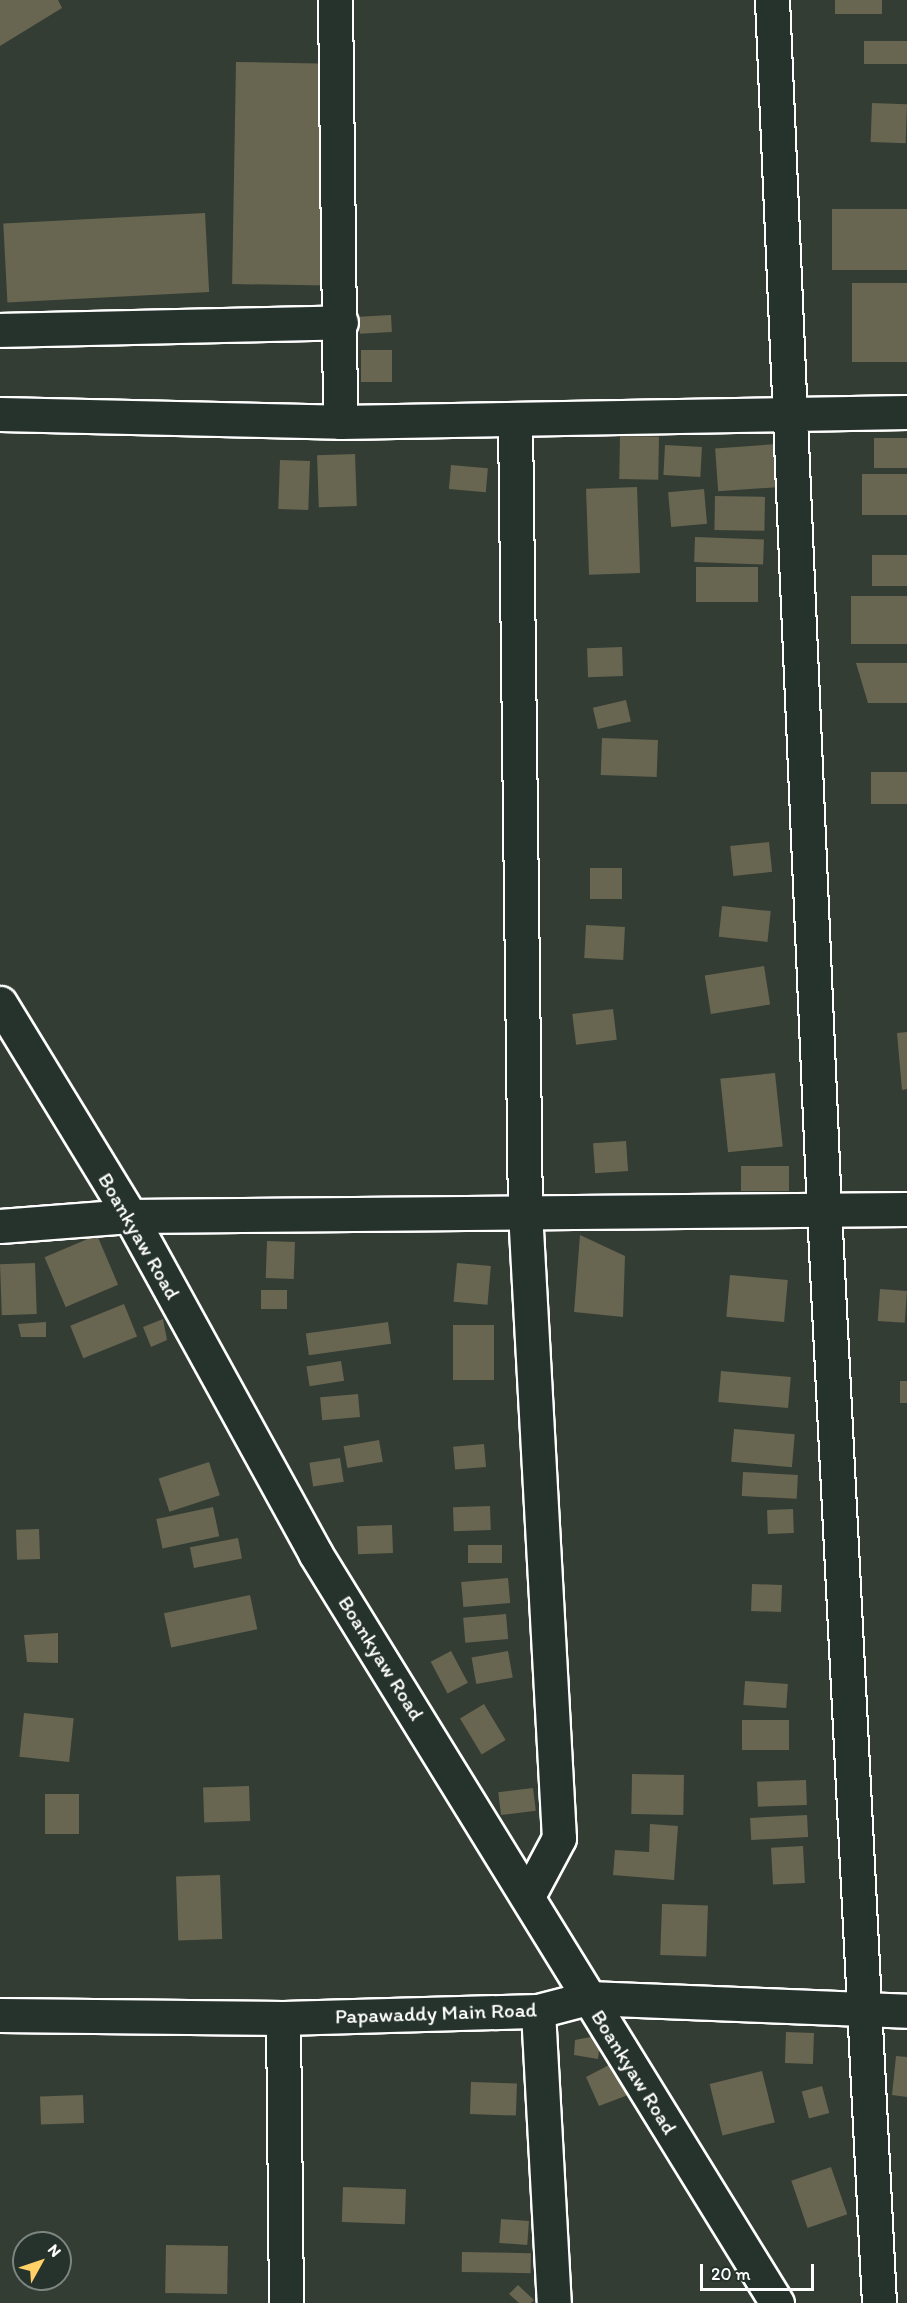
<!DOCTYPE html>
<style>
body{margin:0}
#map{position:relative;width:907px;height:2303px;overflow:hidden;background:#333d34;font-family:Itim,sans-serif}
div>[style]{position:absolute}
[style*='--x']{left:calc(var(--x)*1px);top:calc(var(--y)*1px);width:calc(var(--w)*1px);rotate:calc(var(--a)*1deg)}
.building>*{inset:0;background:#686551;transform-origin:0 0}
.roads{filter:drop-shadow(2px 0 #fff) drop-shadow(-2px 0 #fff) drop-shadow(0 2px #fff) drop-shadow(0 -2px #fff)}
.minor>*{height:33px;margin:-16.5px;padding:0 16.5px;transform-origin:16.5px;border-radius:16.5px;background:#26332d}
span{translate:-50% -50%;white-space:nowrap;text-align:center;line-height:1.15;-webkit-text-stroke:4.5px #26332d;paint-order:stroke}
.street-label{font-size:21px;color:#fff}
.north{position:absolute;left:12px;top:2231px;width:60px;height:60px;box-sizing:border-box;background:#26332d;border:2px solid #7d8581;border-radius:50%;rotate:50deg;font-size:16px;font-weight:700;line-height:24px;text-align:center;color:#fff}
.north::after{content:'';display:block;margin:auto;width:21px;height:27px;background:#ffd166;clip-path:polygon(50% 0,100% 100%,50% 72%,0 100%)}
.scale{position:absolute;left:700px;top:2264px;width:114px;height:27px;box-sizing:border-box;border:3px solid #fff;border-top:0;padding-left:8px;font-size:18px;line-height:21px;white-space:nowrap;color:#fff;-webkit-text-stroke:4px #26332d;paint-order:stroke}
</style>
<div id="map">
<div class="building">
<i style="clip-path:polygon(0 0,58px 0,62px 8px,0 46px)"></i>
<i style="left:835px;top:0;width:47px;height:14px"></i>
<i style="left:907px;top:41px;width:23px;height:43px;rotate:90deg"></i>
<i style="left:236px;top:62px;width:95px;height:222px;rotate:1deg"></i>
<i style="left:872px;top:103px;width:35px;height:39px;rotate:2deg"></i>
<i style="left:907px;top:209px;width:61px;height:75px;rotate:90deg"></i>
<i style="left:205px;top:213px;width:79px;height:202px;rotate:87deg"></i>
<i style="left:907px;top:283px;width:79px;height:55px;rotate:90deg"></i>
<i style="left:391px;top:315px;width:17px;height:32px;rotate:87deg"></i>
<i style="left:361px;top:350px;width:31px;height:32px"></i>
<i style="left:620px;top:436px;width:39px;height:43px;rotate:1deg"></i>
<i style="left:874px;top:438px;width:33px;height:30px"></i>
<i style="left:778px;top:444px;width:43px;height:63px;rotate:86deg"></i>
<i style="left:665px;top:445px;width:37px;height:30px;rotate:3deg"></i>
<i style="left:355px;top:454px;width:52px;height:38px;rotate:88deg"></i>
<i style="left:280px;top:460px;width:30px;height:49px;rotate:2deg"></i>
<i style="left:451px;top:465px;width:37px;height:24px;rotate:5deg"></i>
<i style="left:907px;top:474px;width:41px;height:45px;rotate:90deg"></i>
<i style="left:637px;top:487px;width:86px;height:51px;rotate:88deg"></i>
<i style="left:704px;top:489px;width:35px;height:36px;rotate:85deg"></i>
<i style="left:715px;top:496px;width:50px;height:34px;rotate:1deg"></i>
<i style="left:695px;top:537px;width:69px;height:25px;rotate:2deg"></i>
<i style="left:872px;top:555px;width:35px;height:31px"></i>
<i style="left:696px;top:567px;width:62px;height:35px"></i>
<i style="left:851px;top:596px;width:56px;height:48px"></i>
<i style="left:622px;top:647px;width:29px;height:35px;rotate:88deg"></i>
<i style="clip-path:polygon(856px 663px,907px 663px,907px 703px,868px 703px)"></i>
<i style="left:626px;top:700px;width:22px;height:34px;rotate:77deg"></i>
<i style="left:602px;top:738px;width:56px;height:37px;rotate:2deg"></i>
<i style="left:907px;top:772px;width:32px;height:36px;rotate:90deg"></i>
<i style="left:769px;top:842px;width:30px;height:39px;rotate:84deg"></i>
<i style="left:590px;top:868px;width:32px;height:31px"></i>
<i style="left:722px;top:906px;width:49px;height:31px;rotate:6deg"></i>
<i style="left:586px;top:925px;width:39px;height:33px;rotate:3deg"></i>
<i style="left:764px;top:966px;width:39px;height:60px;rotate:81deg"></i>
<i style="left:613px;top:1009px;width:31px;height:41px;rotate:83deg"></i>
<i style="clip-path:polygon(907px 1032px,907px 1089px,902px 1090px,897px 1033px)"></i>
<i style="left:775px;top:1073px;width:74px;height:55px;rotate:84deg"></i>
<i style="left:626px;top:1141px;width:30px;height:33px;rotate:86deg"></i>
<i style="left:741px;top:1166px;width:48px;height:25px"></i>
<i style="left:97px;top:1235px;width:54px;height:57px;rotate:67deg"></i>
<i style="clip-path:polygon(580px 1235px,625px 1256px,623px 1317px,574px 1312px)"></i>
<i style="left:267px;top:1241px;width:28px;height:37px;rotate:2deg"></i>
<i style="left:35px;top:1263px;width:51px;height:35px;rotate:88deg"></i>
<i style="left:457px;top:1263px;width:34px;height:39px;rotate:5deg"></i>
<i style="left:730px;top:1275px;width:58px;height:42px;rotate:5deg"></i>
<i style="left:880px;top:1289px;width:27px;height:32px;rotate:4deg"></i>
<i style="left:287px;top:1290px;width:19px;height:26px;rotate:90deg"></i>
<i style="left:124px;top:1304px;width:35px;height:58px;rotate:68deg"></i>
<i style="clip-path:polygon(163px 1319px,167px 1340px,151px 1347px,143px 1327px)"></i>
<i style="clip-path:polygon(46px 1322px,46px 1337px,21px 1337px,18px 1324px)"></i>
<i style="left:388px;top:1322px;width:22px;height:83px;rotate:82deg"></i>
<i style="left:453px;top:1325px;width:41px;height:55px"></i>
<i style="left:341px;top:1361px;width:20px;height:35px;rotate:81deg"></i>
<i style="left:721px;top:1371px;width:70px;height:31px;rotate:5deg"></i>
<i style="left:900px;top:1381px;width:7px;height:22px"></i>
<i style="left:358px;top:1394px;width:23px;height:38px;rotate:85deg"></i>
<i style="left:734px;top:1429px;width:61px;height:33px;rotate:5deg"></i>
<i style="left:379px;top:1440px;width:22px;height:36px;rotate:80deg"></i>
<i style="left:484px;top:1444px;width:23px;height:31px;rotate:85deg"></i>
<i style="left:340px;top:1458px;width:24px;height:31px;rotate:81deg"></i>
<i style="left:209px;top:1462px;width:35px;height:53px;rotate:72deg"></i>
<i style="left:743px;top:1472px;width:55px;height:24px;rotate:3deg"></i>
<i style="left:490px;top:1506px;width:24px;height:37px;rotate:88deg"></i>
<i style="left:213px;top:1507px;width:30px;height:58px;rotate:78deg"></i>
<i style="left:793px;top:1509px;width:24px;height:26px;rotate:88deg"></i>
<i style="left:392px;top:1525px;width:28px;height:35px;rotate:88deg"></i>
<i style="left:39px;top:1529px;width:30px;height:23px;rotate:88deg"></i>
<i style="left:238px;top:1538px;width:21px;height:49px;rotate:79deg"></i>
<i style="left:502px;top:1545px;width:18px;height:34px;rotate:90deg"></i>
<i style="left:508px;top:1578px;width:25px;height:47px;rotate:85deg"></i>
<i style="left:752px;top:1584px;width:30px;height:27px;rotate:2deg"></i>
<i style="left:250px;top:1595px;width:35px;height:88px;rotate:78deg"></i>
<i style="left:506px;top:1614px;width:25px;height:43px;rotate:85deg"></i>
<i style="clip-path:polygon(58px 1633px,58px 1663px,27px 1662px,24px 1635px)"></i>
<i style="left:451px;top:1651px;width:36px;height:23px;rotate:62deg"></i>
<i style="left:508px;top:1651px;width:27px;height:37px;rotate:80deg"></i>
<i style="left:745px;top:1681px;width:43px;height:24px;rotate:4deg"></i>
<i style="left:484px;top:1704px;width:42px;height:28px;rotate:59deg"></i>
<i style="left:24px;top:1713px;width:50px;height:44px;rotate:6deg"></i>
<i style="left:742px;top:1720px;width:47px;height:30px"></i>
<i style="left:632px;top:1774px;width:52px;height:40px;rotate:1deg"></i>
<i style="left:806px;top:1780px;width:25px;height:49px;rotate:88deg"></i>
<i style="left:249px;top:1786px;width:35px;height:46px;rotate:88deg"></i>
<i style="left:533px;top:1788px;width:23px;height:35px;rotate:83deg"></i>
<i style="left:45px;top:1794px;width:34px;height:40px"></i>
<i style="left:807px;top:1815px;width:22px;height:57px;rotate:87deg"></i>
<i style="clip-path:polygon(650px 1824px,678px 1826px,674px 1880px,613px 1875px,615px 1850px,649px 1852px)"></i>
<i style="left:803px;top:1846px;width:37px;height:32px;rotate:87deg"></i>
<i style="left:220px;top:1875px;width:64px;height:44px;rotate:88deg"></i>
<i style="left:662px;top:1904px;width:46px;height:51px;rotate:2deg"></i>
<i style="left:786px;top:2032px;width:28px;height:31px;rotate:2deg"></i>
<i style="clip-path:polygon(601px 2035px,598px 2059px,574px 2055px,575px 2040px)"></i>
<i style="clip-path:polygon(896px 2056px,907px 2057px,907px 2097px,892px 2095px)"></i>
<i style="clip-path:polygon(609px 2065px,628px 2095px,599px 2106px,586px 2077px)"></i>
<i style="left:762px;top:2071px;width:53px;height:54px;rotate:76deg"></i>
<i style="left:471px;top:2082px;width:46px;height:32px;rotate:2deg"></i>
<i style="left:822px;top:2086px;width:28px;height:21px;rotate:75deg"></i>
<i style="left:83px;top:2095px;width:28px;height:43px;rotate:88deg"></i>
<i style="left:831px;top:2167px;width:50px;height:42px;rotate:71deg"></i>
<i style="left:343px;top:2187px;width:63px;height:35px;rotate:2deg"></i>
<i style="left:501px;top:2219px;width:28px;height:24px;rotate:4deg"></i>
<i style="left:166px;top:2245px;width:62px;height:48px;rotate:1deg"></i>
<i style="left:462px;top:2252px;width:69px;height:20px;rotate:1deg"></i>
<i style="clip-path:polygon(518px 2285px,534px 2300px,531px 2303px,519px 2303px,509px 2294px)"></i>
</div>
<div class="roads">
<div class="minor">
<i style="--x:335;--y:0;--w:422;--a:89.3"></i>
<i style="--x:772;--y:0;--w:1211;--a:87.54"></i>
<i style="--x:824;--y:1210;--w:1094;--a:87.12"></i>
<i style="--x:0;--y:330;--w:341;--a:-1.3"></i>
<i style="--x:0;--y:414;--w:340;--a:1.3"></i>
<i style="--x:340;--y:422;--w:567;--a:-1.01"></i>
<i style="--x:515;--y:420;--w:791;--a:89.28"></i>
<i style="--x:525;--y:1211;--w:628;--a:86.9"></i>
<i style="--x:559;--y:1838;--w:66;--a:118.1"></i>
<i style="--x:0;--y:1003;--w:250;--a:58.6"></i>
<i style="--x:130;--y:1216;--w:384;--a:61.2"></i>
<i style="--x:315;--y:1553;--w:881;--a:58.37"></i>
<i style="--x:0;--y:1226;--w:130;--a:-4.4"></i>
<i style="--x:130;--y:1216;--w:777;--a:-0.52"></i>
<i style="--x:538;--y:2011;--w:292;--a:86.9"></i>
<i style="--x:0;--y:2015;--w:283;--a:0.6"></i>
<i style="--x:283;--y:2018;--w:255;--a:-1.6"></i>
<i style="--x:538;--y:2011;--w:52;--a:-14.6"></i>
<i style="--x:588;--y:1998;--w:319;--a:2.3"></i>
<i style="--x:283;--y:2018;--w:285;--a:89.4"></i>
</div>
</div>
<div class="street-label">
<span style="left:139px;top:1236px;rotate:60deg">Boankyaw Road</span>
<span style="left:381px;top:1658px;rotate:58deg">Boankyaw Road</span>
<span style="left:436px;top:2013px;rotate:-2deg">Papawaddy Main Road</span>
<span style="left:634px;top:2072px;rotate:58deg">Boankyaw Road</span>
</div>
<div class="north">N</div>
<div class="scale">20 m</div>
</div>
